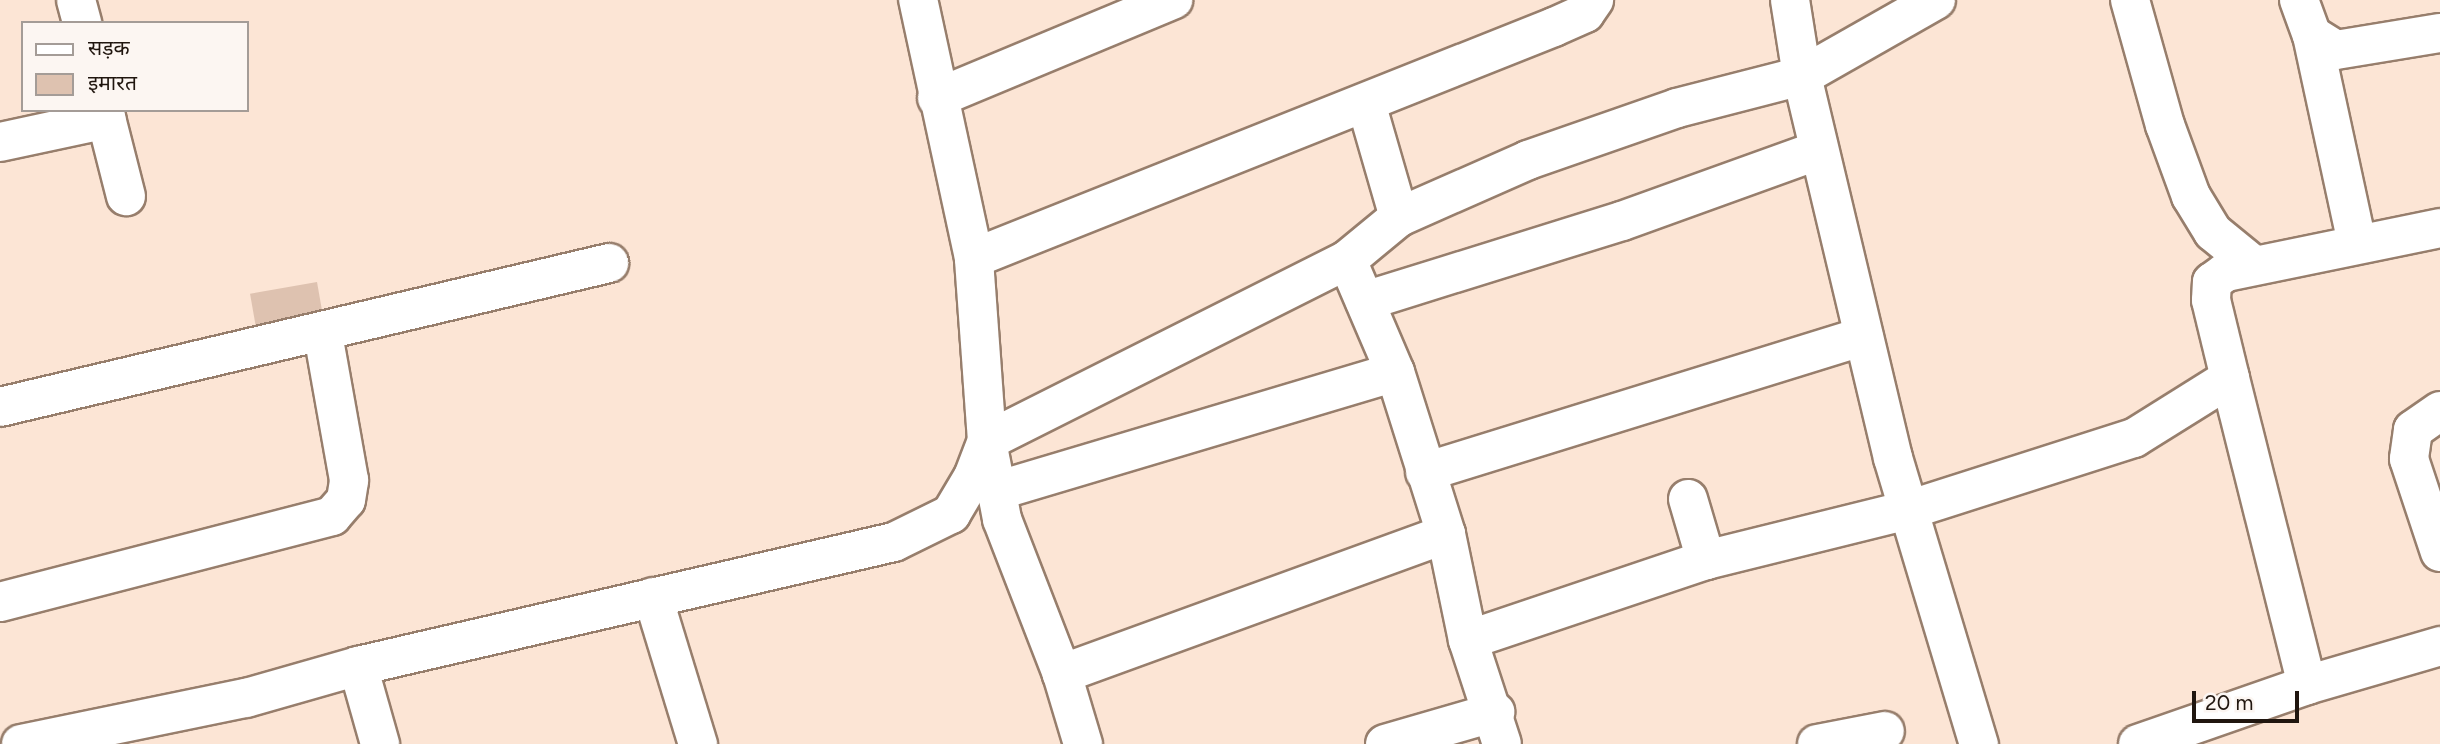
<!DOCTYPE html>
<meta charset="utf-8">
<style>
body{margin:0}
#map{position:relative;width:2440px;height:744px;overflow:hidden;background:#fce5d5;font-family:Figtree,"Noto Sans Devanagari",sans-serif}
div>[style]{position:absolute}
[style*='--x']{left:calc(var(--x)*1px);top:calc(var(--y)*1px);width:calc(var(--w)*1px);rotate:calc(var(--a)*1deg)}
.building>*{inset:0;background:#dec2b0;transform-origin:0 0}
.roads{filter:drop-shadow(2px 0 #977e6c) drop-shadow(-2px 0 #977e6c) drop-shadow(0 2px #977e6c) drop-shadow(0 -2px #977e6c)}
.minor>*{height:38px;margin:-19px;padding:0 19px;transform-origin:19px;border-radius:19px;background:#fff}
span{translate:-50% -50%;white-space:nowrap;text-align:center;line-height:1.15;-webkit-text-stroke:7px #fcf6f2;paint-order:stroke}
.legend{position:absolute;left:21px;top:21px;width:228px;height:91px;box-sizing:border-box;background:#fcf6f2;border:2px solid #a49c97;margin:0;padding:9px 12px;list-style:none;font-size:21px;color:#20160f}
.legend li{display:flex;align-items:center;gap:14px;height:35px}
.legend b{width:35px;border:2px solid #a49c97}
.scale{position:absolute;left:2192px;top:691px;width:107px;height:32px;box-sizing:border-box;border:4px solid #20160f;border-top:0;padding-left:9px;font-size:21px;line-height:24px;white-space:nowrap;color:#20160f;-webkit-text-stroke:5px #fcf6f2;paint-order:stroke}
</style>
<div id="map">
<div class="building">
<i style="left:317px;top:282px;width:34px;height:68px;rotate:80deg"></i>
</div>
<div class="roads">
<div class="minor">
<i style="--x:76;--y:0;--w:24;--a:75"></i>
<i style="--x:1790;--y:0;--w:77;--a:81"></i>
<i style="--x:1802;--y:76;--w:393;--a:76.6"></i>
<i style="--x:1893;--y:458;--w:299;--a:73.3"></i>
<i style="--x:2130;--y:0;--w:130;--a:74.4"></i>
<i style="--x:2165;--y:125;--w:76;--a:69.9"></i>
<i style="--x:2191;--y:196;--w:42;--a:58.6"></i>
<i style="--x:2213;--y:232;--w:49;--a:39.2"></i>
<i style="--x:2299;--y:0;--w:37;--a:70"></i>
<i style="--x:2312;--y:35;--w:28;--a:32"></i>
<i style="--x:2336;--y:50;--w:105;--a:-9.3"></i>
<i style="--x:2312;--y:35;--w:213;--a:77.8"></i>
<i style="--x:937;--y:98;--w:256;--a:-22.6"></i>
<i style="--x:1366;--y:103;--w:119;--a:73.9"></i>
<i style="--x:104;--y:110;--w:89;--a:75.7"></i>
<i style="--x:0;--y:142;--w:109;--a:-12.1"></i>
<i style="--x:974;--y:258;--w:624;--a:-21.72"></i>
<i style="--x:1554;--y:27;--w:34;--a:-24"></i>
<i style="--x:1585;--y:13;--w:16;--a:-55"></i>
<i style="--x:1347;--y:260;--w:67;--a:-39.6"></i>
<i style="--x:1399;--y:217;--w:141;--a:-23.8"></i>
<i style="--x:1528;--y:160;--w:158;--a:-19.2"></i>
<i style="--x:1677;--y:108;--w:129;--a:-14.4"></i>
<i style="--x:1802;--y:76;--w:154;--a:-29.6"></i>
<i style="--x:1365;--y:301;--w:269;--a:-17.3"></i>
<i style="--x:1622;--y:221;--w:209;--a:-19.8"></i>
<i style="--x:0;--y:407;--w:626;--a:-13.3"></i>
<i style="--x:2440;--y:411;--w:33;--a:145"></i>
<i style="--x:2413;--y:430;--w:29;--a:98"></i>
<i style="--x:2409;--y:459;--w:98;--a:71.6"></i>
<i style="--x:1425;--y:472;--w:459;--a:-17.2"></i>
<i style="--x:996;--y:491;--w:416;--a:-16.6"></i>
<i style="--x:1688;--y:499;--w:64;--a:73.6"></i>
<i style="--x:1706;--y:560;--w:208;--a:-13.9"></i>
<i style="--x:1908;--y:510;--w:237;--a:-17.7"></i>
<i style="--x:2134;--y:438;--w:113;--a:-32"></i>
<i style="--x:2230;--y:378;--w:80;--a:-103.7"></i>
<i style="--x:2211;--y:300;--w:18;--a:-87"></i>
<i style="--x:2212;--y:282;--w:17;--a:-36"></i>
<i style="--x:2226;--y:272;--w:218;--a:-11.6"></i>
<i style="--x:1446;--y:534;--w:409;--a:160"></i>
<i style="--x:1062;--y:674;--w:166;--a:-111.2"></i>
<i style="--x:1002;--y:519;--w:79;--a:-100.9"></i>
<i style="--x:987;--y:441;--w:403;--a:-26.7"></i>
<i style="--x:1347;--y:260;--w:122;--a:66.8"></i>
<i style="--x:1395;--y:372;--w:170;--a:72.5"></i>
<i style="--x:1446;--y:534;--w:108;--a:78.3"></i>
<i style="--x:1468;--y:640;--w:109;--a:71.9"></i>
<i style="--x:653;--y:597;--w:154;--a:73"></i>
<i style="--x:0;--y:602;--w:343;--a:-14.5"></i>
<i style="--x:332;--y:516;--w:21;--a:-49"></i>
<i style="--x:346;--y:500;--w:20;--a:-81"></i>
<i style="--x:349;--y:480;--w:148;--a:-100.1"></i>
<i style="--x:1468;--y:640;--w:251;--a:-18.6"></i>
<i style="--x:358;--y:666;--w:81;--a:74.2"></i>
<i style="--x:1062;--y:674;--w:73;--a:73.3"></i>
<i style="--x:2307;--y:685;--w:139;--a:-16.3"></i>
<i style="--x:21;--y:744;--w:230;--a:-11.6"></i>
<i style="--x:246;--y:698;--w:116;--a:-15.9"></i>
<i style="--x:358;--y:666;--w:550;--a:-13.03"></i>
<i style="--x:894;--y:542;--w:64;--a:-26.2"></i>
<i style="--x:951;--y:514;--w:43;--a:-59.3"></i>
<i style="--x:973;--y:477;--w:39;--a:-69"></i>
<i style="--x:987;--y:441;--w:183;--a:-94.1"></i>
<i style="--x:974;--y:258;--w:264;--a:-102.2"></i>
<i style="--x:1385;--y:744;--w:115;--a:-16.2"></i>
<i style="--x:1817;--y:744;--w:69;--a:-10.8"></i>
<i style="--x:2138;--y:744;--w:179;--a:-19.2"></i>
<i style="--x:2307;--y:685;--w:317;--a:-104.1"></i>
</div>
</div>
<ul class="legend">
<li><b style="height:9px;background:#fff"></b>सड़क</li>
<li><b style="height:19px;background:#dec2b0"></b>इमारत</li>
</ul>
<div class="scale">20 m</div>
</div>
